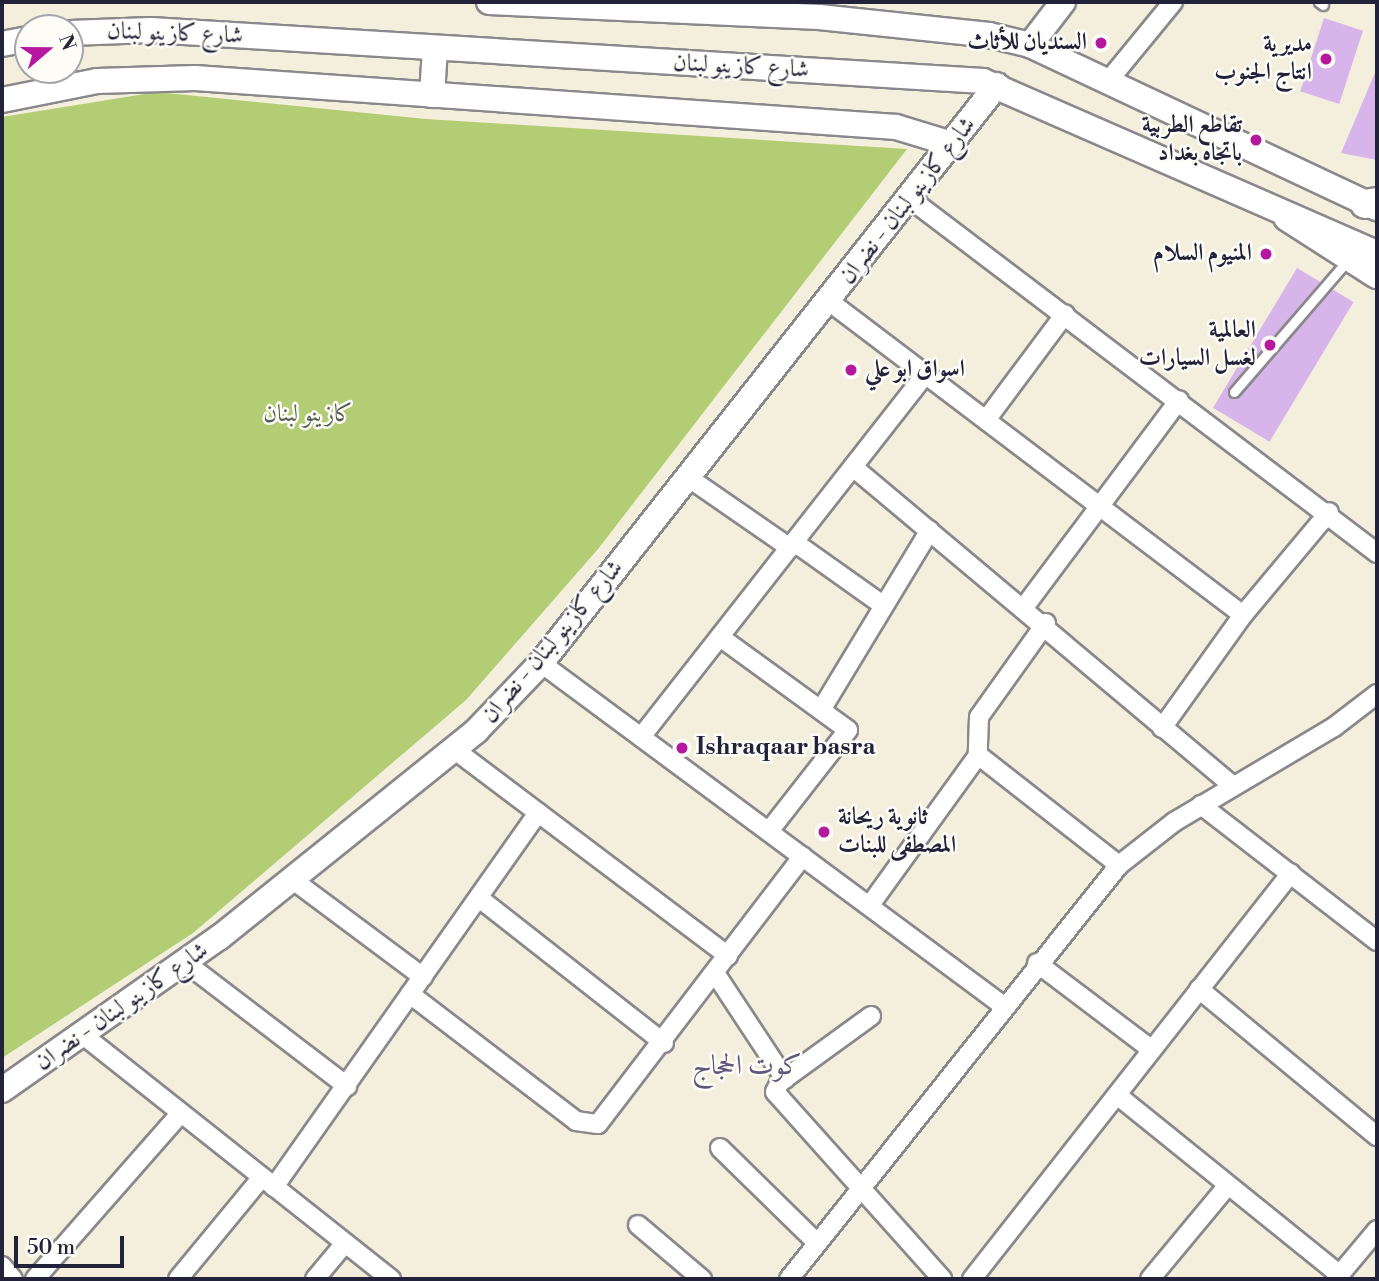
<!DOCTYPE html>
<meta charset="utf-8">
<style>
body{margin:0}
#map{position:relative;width:1379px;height:1281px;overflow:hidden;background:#f4efdd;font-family:"Libre Bodoni",Amiri,serif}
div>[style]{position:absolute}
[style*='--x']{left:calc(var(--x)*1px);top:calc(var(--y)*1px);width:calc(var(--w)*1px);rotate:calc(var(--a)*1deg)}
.green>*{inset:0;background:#b2cd73}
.building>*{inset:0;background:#d7b5ea;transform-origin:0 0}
.roads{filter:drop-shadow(2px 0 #8b888c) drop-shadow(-2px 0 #8b888c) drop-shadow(0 2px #8b888c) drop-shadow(0 -2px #8b888c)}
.lane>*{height:9px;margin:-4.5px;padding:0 4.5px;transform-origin:4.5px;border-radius:4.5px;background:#fff}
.street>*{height:18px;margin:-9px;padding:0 9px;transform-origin:9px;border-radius:9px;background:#fff}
.secondary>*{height:24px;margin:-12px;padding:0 12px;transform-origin:12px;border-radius:12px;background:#fff}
.primary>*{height:28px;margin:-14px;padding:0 14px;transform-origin:14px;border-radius:14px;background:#fff}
.dots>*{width:19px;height:19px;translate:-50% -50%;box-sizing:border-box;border:4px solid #fdfcf7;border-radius:50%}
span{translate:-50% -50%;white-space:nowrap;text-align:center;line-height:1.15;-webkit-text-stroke:5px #fdfcf7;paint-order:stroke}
.street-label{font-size:24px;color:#22223b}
.poi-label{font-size:24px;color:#22223b;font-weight:700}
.right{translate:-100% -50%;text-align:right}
.left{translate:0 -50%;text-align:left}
.park-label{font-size:24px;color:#545e4f}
.quarter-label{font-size:28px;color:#615578}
.frame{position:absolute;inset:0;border:4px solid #22223b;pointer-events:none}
.north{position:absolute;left:14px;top:14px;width:70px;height:70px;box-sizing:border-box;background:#fdfcf7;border:2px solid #a5a5ac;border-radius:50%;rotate:70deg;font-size:19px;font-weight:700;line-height:28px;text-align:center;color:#22223b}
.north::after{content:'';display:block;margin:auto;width:24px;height:32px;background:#b5179e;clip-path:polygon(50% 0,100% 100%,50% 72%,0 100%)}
.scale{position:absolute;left:14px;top:1236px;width:110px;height:32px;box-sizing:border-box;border:4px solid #22223b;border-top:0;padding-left:9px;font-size:21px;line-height:24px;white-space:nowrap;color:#22223b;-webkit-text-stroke:5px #fdfcf7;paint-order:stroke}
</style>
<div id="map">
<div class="green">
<i style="clip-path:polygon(157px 92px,426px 119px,907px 149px,598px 549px,466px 700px,193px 933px,2px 1058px,2px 117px)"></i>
</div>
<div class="building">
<i style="left:1324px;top:18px;width:41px;height:77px;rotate:18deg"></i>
<i style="clip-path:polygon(1377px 68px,1377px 160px,1341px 153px)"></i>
<i style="left:1297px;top:268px;width:66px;height:163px;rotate:31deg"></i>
</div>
<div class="roads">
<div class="lane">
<i style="--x:1319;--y:2;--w:5;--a:37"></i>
<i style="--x:1234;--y:392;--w:173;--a:-49.2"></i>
</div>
<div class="street">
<i style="--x:1109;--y:80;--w:101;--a:-50.6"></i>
<i style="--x:909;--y:198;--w:587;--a:37.18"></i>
<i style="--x:830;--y:302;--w:518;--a:37.16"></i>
<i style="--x:986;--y:420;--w:132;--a:-53.3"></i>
<i style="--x:853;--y:467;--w:496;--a:40"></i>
<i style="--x:689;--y:478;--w:123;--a:34.7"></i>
<i style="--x:794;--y:542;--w:110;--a:35.4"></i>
<i style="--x:1025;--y:606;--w:257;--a:-53.2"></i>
<i style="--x:1046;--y:623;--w:115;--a:125.5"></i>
<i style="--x:979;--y:717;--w:38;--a:92"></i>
<i style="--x:978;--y:755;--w:179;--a:38"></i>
<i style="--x:720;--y:637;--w:158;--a:36"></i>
<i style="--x:848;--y:730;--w:128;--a:128"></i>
<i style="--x:541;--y:663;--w:578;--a:36.55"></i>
<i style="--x:821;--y:710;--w:210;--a:-58.8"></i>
<i style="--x:1162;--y:728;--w:139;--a:-54.4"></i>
<i style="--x:1243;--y:615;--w:134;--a:-50.1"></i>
<i style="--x:641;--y:737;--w:460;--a:-51.9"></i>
<i style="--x:455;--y:750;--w:342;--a:37"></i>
<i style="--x:1201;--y:805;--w:222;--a:37.7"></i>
<i style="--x:293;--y:880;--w:162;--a:36.7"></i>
<i style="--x:479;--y:898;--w:235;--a:38.1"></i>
<i style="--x:870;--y:905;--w:185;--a:-54.2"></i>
<i style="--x:186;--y:963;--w:203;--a:37.4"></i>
<i style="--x:1037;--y:963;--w:144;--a:37.1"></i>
<i style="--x:715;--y:973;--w:127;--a:56.6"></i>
<i style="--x:1199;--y:989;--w:231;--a:39.6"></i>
<i style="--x:410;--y:994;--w:209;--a:37.4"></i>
<i style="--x:576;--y:1121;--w:22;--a:8"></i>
<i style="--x:598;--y:1124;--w:337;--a:-52.6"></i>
<i style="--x:871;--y:1016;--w:112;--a:144"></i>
<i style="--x:780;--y:1082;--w:11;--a:117"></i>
<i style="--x:775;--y:1092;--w:251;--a:48.2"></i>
<i style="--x:83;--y:1035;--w:393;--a:38.4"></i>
<i style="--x:1117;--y:1095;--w:287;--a:38.9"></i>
<i style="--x:720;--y:1148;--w:136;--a:44.4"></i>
<i style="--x:274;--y:1187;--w:458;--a:-54.8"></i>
<i style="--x:638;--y:1225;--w:84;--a:40.2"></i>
<i style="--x:2;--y:1266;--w:17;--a:50"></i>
<i style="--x:35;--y:1279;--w:221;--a:-48.7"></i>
<i style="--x:178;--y:1279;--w:132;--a:-50.5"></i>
<i style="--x:315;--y:1279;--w:47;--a:-50.2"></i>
<i style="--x:789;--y:1279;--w:529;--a:-51.44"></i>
<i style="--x:1119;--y:865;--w:70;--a:-38"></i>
<i style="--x:1174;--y:822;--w:186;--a:-30.7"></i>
<i style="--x:1334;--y:727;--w:54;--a:-37.5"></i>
<i style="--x:972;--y:1279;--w:516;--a:-51.84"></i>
<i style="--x:1150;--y:1279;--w:122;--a:-50.3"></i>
<i style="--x:1336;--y:1279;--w:64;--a:-50.1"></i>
</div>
<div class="secondary">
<i style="--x:489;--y:2;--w:330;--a:2.6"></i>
<i style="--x:819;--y:17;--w:171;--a:6"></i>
<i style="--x:989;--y:35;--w:42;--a:13.7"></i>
<i style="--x:1030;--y:45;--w:383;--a:25.2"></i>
<i style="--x:70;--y:33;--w:81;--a:-2.1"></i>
<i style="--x:151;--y:30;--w:834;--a:3.51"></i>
<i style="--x:983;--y:81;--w:430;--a:23.6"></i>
<i style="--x:2;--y:44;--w:26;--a:-11"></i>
<i style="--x:1030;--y:45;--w:54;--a:-52.5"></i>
<i style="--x:432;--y:95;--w:47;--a:-86.3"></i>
<i style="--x:2;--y:100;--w:97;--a:-11.3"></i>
<i style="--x:97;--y:81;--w:98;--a:-1.8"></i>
<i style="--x:195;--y:78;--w:703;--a:4"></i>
<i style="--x:896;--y:127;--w:59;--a:16.9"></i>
<i style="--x:2;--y:1090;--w:266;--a:-35.1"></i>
<i style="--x:220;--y:937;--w:329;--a:-38.8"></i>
<i style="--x:476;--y:731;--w:94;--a:-46.3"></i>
<i style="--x:541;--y:663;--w:736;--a:-51.73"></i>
</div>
<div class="primary">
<i style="--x:1365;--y:204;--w:12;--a:-9"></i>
<i style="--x:1288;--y:217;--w:106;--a:32.6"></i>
</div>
</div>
<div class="dots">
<i style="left:1101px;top:43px;background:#b5179e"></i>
<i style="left:1326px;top:59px;background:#b5179e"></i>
<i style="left:1256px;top:140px;background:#b5179e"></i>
<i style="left:1266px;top:254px;background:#b5179e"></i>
<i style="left:1270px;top:345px;background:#b5179e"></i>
<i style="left:851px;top:370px;background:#b5179e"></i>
<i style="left:682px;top:748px;background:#b5179e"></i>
<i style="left:824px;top:832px;background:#b5179e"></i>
</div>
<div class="street-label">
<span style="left:175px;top:34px;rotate:2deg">شارع كازينو لبنان</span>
<span style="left:741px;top:67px;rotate:3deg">شارع كازينو لبنان</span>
<span style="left:908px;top:201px;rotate:-52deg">شارع كازينو لبنان - نضران</span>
<span style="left:553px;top:642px;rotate:-50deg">شارع كازينو لبنان - نضران</span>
<span style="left:122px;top:1007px;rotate:-35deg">شارع كازينو لبنان - نضران</span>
</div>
<div class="poi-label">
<span class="right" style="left:1087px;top:43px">السنديان للأثاث</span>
<span class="right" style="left:1312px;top:59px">مديرية<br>انتاج الجنوب</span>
<span class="right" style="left:1242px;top:140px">تقاطع الطربية<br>باتجاه بغداد</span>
<span class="right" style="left:1252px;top:254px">المنيوم السلام</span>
<span class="right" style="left:1256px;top:345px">العالمية<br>لغسل السيارات</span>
<span class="left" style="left:865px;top:370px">اسواق ابو علي</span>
<span class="left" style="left:696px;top:748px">Ishraqaar basra</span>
<span class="left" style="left:838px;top:832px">ثانوية ريحانة<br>المصطفى للبنات</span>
</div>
<div class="park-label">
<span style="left:308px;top:415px">كازينو لبنان</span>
</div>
<div class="quarter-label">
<span style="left:747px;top:1066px">كوت الحجاج</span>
</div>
<div class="frame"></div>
<div class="north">N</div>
<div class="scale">50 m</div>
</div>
